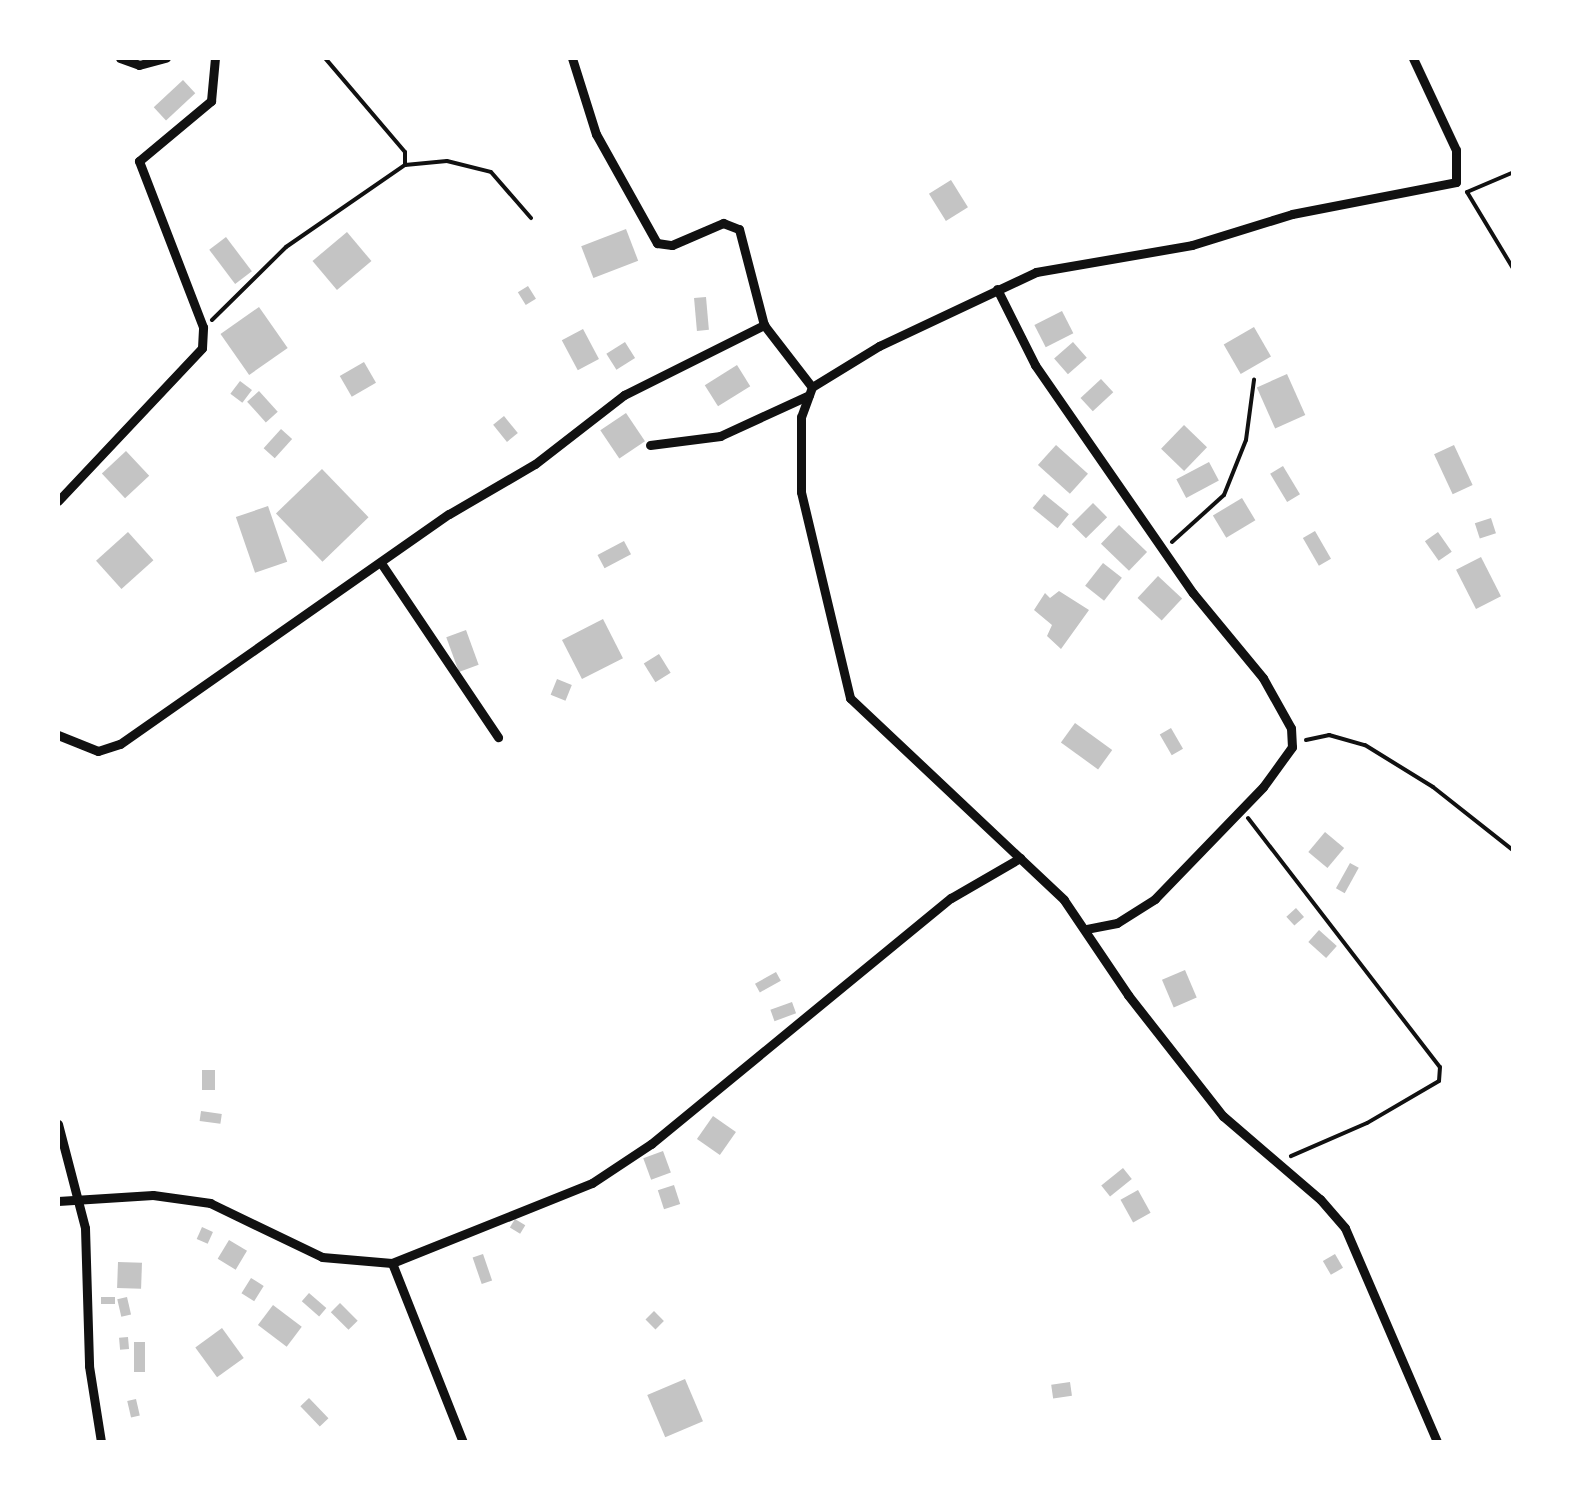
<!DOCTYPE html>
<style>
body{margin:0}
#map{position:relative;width:1571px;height:1500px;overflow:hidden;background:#fff;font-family:Inter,sans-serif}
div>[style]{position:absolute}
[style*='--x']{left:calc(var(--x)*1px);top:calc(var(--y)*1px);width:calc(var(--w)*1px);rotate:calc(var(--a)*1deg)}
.building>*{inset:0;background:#c4c4c4;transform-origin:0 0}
.path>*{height:4px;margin:-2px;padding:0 2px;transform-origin:2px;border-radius:2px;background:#111}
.minor>*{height:9px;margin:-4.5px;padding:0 4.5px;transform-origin:4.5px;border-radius:4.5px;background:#111}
span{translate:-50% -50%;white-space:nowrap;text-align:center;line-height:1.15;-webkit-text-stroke:10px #fff;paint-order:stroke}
.frame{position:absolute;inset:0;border:60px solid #fff;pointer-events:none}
</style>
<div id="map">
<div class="building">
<i style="left:183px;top:80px;width:18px;height:40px;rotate:47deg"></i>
<i style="left:951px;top:180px;width:32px;height:26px;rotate:58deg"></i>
<i style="left:626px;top:229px;width:34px;height:48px;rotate:69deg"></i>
<i style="left:347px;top:232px;width:38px;height:45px;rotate:50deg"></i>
<i style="left:226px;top:237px;width:43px;height:21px;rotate:53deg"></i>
<i style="left:528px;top:286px;width:15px;height:12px;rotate:58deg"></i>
<i style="left:706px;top:297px;width:33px;height:12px;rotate:85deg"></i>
<i style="left:259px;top:307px;width:50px;height:47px;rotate:55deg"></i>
<i style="left:1062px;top:311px;width:25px;height:31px;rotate:63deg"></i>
<i style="left:1254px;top:327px;width:34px;height:35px;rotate:60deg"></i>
<i style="left:583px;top:329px;width:34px;height:24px;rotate:62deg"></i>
<i style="left:625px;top:342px;width:19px;height:22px;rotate:58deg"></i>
<i style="left:1073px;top:342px;width:21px;height:25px;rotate:49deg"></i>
<i style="left:364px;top:362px;width:24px;height:28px;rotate:60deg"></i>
<i style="left:737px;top:365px;width:25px;height:38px;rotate:58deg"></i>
<i style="left:1287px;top:374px;width:45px;height:33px;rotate:66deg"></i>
<i style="left:1101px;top:379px;width:18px;height:28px;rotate:47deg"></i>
<i style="left:240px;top:381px;width:15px;height:16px;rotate:37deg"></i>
<i style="left:259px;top:391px;width:28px;height:16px;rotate:48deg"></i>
<i style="left:626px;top:413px;width:34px;height:31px;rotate:56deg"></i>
<i style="left:504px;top:416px;width:22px;height:14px;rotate:51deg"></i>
<i style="left:1184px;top:425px;width:32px;height:33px;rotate:44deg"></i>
<i style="left:281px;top:429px;width:15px;height:26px;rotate:42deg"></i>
<i style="left:1056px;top:445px;width:43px;height:27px;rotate:42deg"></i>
<i style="left:1454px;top:445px;width:44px;height:22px;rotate:65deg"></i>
<i style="left:126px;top:451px;width:34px;height:33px;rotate:47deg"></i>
<i style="left:1209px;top:462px;width:21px;height:37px;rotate:62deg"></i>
<i style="left:1283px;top:466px;width:33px;height:15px;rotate:59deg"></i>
<i style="left:322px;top:469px;width:67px;height:64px;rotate:46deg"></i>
<i style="left:1044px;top:494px;width:32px;height:18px;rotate:39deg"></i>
<i style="left:1242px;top:498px;width:26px;height:34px;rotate:59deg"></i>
<i style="left:1093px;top:503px;width:20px;height:30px;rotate:45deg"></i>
<i style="left:268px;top:506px;width:59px;height:34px;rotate:71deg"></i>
<i style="left:1491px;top:518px;width:16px;height:17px;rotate:72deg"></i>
<i style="left:1119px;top:525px;width:39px;height:26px;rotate:44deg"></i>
<i style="left:1315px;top:531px;width:32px;height:14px;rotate:60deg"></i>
<i style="left:128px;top:532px;width:38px;height:43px;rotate:48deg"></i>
<i style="left:1438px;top:532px;width:24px;height:16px;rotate:55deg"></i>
<i style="left:624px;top:541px;width:15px;height:30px;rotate:62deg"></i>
<i style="left:1481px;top:557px;width:44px;height:28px;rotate:63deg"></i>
<i style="left:1103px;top:563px;width:24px;height:29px;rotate:38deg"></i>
<i style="left:1158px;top:576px;width:33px;height:30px;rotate:43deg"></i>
<i style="clip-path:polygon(1059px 591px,1089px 610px,1061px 649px,1047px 636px,1052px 625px,1034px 610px,1045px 593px,1050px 598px)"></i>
<i style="left:603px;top:619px;width:44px;height:46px;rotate:63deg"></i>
<i style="left:466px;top:630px;width:37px;height:21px;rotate:70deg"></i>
<i style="left:659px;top:654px;width:22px;height:18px;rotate:58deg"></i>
<i style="left:557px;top:679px;width:16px;height:17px;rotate:22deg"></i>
<i style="left:1075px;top:723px;width:46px;height:24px;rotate:36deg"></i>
<i style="left:1171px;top:728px;width:24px;height:13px;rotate:60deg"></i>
<i style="left:1325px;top:832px;width:25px;height:26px;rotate:40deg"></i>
<i style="left:1350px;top:863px;width:10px;height:29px;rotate:29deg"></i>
<i style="left:1296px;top:908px;width:12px;height:13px;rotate:48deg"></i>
<i style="left:1319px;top:930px;width:24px;height:16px;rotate:42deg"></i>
<i style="left:1185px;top:970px;width:30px;height:25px;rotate:67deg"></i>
<i style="left:776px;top:972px;width:10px;height:24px;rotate:61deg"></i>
<i style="left:792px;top:1002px;width:12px;height:23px;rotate:70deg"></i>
<i style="left:202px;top:1070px;width:13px;height:20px"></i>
<i style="left:201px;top:1111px;width:21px;height:10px;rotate:8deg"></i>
<i style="left:713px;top:1116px;width:28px;height:28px;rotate:35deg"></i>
<i style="left:663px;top:1151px;width:23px;height:21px;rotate:70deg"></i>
<i style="left:1123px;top:1168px;width:14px;height:28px;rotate:51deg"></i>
<i style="left:674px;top:1185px;width:20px;height:17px;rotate:72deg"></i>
<i style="left:1138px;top:1190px;width:26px;height:20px;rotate:61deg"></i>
<i style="left:515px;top:1219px;width:12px;height:10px;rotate:31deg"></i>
<i style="left:202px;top:1227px;width:12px;height:13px;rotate:24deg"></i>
<i style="left:229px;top:1240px;width:21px;height:22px;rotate:31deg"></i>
<i style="left:483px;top:1254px;width:28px;height:11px;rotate:71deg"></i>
<i style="left:1335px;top:1254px;width:16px;height:14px;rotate:60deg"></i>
<i style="left:118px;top:1262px;width:24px;height:26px;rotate:2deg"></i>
<i style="left:251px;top:1278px;width:15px;height:18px;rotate:32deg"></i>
<i style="left:309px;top:1293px;width:23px;height:11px;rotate:41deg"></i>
<i style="left:101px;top:1297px;width:14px;height:7px"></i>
<i style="left:127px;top:1297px;width:18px;height:10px;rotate:77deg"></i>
<i style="left:340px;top:1303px;width:25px;height:13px;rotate:45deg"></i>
<i style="left:273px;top:1305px;width:36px;height:25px;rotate:37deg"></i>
<i style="left:654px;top:1311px;width:14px;height:12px;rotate:45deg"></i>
<i style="left:222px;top:1328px;width:37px;height:33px;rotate:54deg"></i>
<i style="left:128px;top:1337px;width:12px;height:9px;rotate:85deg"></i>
<i style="left:134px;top:1342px;width:11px;height:30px"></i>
<i style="left:685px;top:1379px;width:46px;height:41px;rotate:67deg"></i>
<i style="left:1070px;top:1382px;width:14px;height:19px;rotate:82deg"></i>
<i style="left:309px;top:1398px;width:28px;height:12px;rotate:46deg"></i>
<i style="left:136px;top:1399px;width:17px;height:9px;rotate:77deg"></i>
</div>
<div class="path">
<i style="--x:405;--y:165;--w:42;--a:-5.4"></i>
<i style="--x:447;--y:161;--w:45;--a:14"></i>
<i style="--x:491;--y:172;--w:61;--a:49"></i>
<i style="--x:1467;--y:192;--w:91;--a:58.9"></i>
<i style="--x:1467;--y:192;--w:51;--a:-23.1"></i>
<i style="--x:212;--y:320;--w:104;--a:-44.6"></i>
<i style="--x:286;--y:247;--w:145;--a:-34.6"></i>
<i style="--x:405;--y:165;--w:13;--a:-90"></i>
<i style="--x:405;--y:152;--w:123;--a:-130.4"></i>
<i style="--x:1172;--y:542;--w:70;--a:-42.1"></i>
<i style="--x:1224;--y:495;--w:59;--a:-68.2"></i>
<i style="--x:1246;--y:440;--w:61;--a:-82.4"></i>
<i style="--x:1306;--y:740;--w:24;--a:-12"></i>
<i style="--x:1329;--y:735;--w:37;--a:16"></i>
<i style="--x:1365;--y:745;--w:80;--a:31.7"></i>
<i style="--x:1433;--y:787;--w:103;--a:38.3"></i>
<i style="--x:1248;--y:818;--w:314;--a:52.4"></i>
<i style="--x:1440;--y:1067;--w:14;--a:94"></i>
<i style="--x:1439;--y:1081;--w:83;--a:149.7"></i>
<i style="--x:1367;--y:1123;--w:83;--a:156.5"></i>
</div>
<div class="minor">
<i style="--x:120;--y:58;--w:20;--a:20"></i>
<i style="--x:139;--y:65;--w:28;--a:-15"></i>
<i style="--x:572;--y:58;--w:80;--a:72.5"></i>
<i style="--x:596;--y:134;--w:125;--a:60.8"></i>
<i style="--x:657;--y:243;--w:15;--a:8"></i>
<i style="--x:672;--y:245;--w:56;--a:-23.3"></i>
<i style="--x:723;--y:223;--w:17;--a:21"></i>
<i style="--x:739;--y:229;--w:99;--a:75.4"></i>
<i style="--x:764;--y:325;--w:78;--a:52.3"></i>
<i style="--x:812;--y:387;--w:32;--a:110"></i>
<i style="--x:801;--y:417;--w:75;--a:90"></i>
<i style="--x:801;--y:492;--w:212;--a:76.6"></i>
<i style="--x:850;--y:698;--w:294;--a:43.3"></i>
<i style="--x:1064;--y:900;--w:115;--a:56"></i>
<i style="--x:1128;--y:995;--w:154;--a:51.9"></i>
<i style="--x:1223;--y:1116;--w:128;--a:40.6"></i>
<i style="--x:1320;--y:1199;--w:38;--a:49"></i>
<i style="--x:1345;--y:1228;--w:233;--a:66.7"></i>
<i style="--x:997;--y:289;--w:85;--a:63.4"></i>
<i style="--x:1035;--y:365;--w:277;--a:55.3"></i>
<i style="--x:1193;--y:593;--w:110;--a:50.5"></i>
<i style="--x:1263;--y:678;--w:57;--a:60.8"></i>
<i style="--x:1291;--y:728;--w:19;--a:87"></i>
<i style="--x:1292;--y:747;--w:49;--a:125.9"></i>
<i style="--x:1263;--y:787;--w:156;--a:134"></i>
<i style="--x:1155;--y:899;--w:45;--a:147.7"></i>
<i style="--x:1117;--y:923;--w:32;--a:169"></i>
<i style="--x:812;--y:387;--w:79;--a:-31.5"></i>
<i style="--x:879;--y:346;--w:174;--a:-25.2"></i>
<i style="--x:1036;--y:272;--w:158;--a:-9.8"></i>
<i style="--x:1192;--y:245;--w:105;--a:-17.2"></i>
<i style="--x:1292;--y:214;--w:167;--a:-11"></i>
<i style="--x:1456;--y:182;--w:32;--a:-90"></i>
<i style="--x:1456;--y:150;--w:102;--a:-115.1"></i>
<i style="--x:650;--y:445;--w:71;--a:-7.3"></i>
<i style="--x:720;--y:436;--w:98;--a:-24.7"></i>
<i style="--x:58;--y:501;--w:210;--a:-46.7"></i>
<i style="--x:202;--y:348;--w:21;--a:-87"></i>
<i style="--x:203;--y:327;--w:178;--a:-111.1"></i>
<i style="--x:139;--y:161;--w:94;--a:-39.8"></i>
<i style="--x:211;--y:101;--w:43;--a:-84.7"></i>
<i style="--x:381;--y:563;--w:210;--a:56.1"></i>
<i style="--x:58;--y:735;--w:43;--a:21.8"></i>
<i style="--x:98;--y:751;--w:23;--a:-18"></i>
<i style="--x:120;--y:744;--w:401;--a:-35"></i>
<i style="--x:449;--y:514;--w:99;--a:-30.2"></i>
<i style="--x:535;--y:464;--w:113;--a:-37.8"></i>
<i style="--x:624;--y:395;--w:157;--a:-26.6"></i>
<i style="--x:58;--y:1124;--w:107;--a:75.4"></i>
<i style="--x:85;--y:1228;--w:138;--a:88.3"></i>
<i style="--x:89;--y:1366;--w:77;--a:81"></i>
<i style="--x:58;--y:1201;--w:95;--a:-3.6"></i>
<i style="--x:153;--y:1195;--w:58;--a:8"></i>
<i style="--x:210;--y:1203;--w:124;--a:25.7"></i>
<i style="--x:322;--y:1257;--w:70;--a:4.9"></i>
<i style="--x:392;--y:1263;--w:215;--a:-21.8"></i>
<i style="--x:592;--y:1183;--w:71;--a:-33.5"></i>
<i style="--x:651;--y:1144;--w:388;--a:-39.4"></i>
<i style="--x:951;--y:898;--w:80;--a:-30.1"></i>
<i style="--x:392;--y:1263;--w:193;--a:68.4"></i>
</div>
<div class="frame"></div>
</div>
